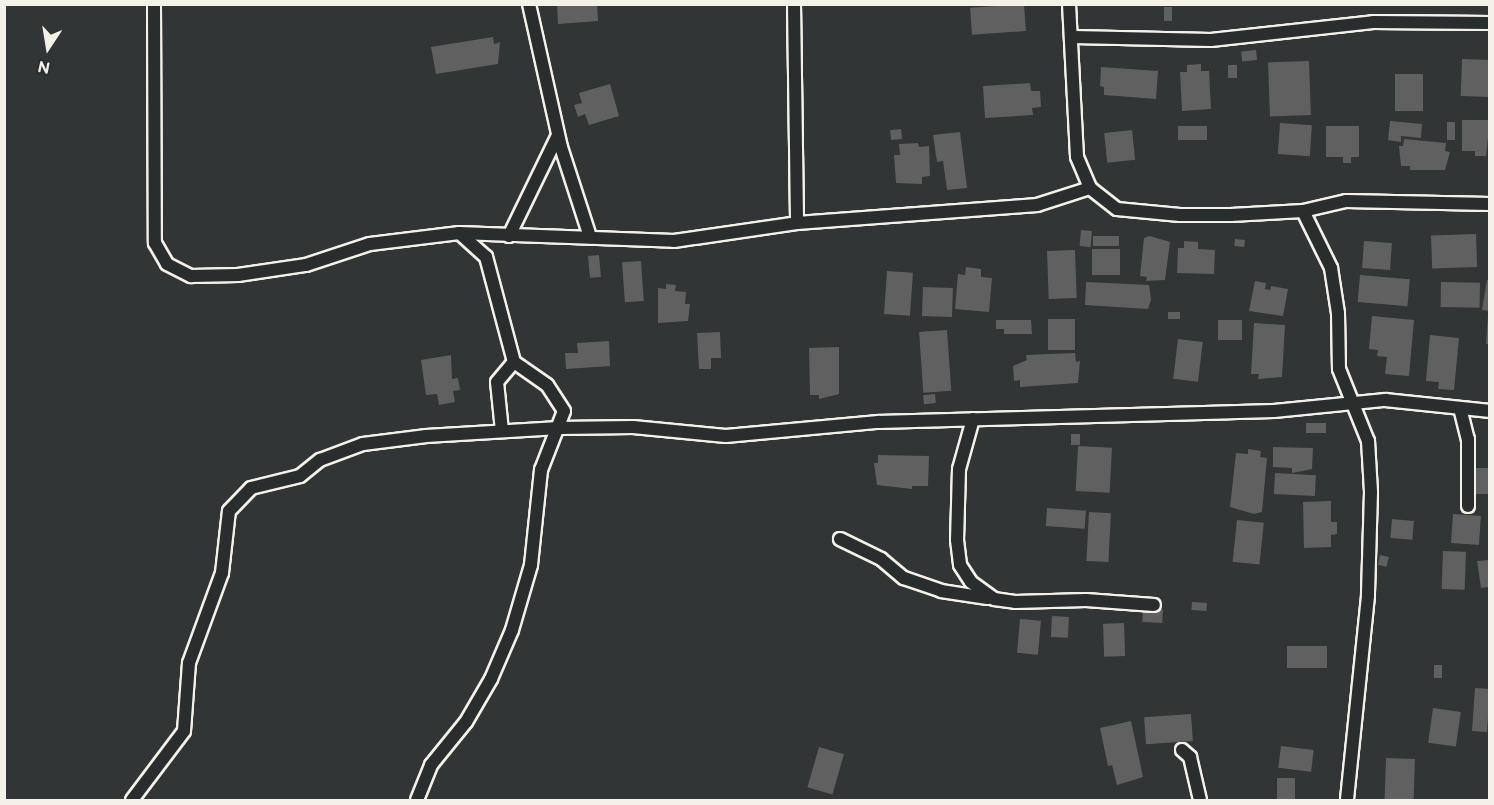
<!DOCTYPE html>
<style>
body{margin:0}
#map{position:relative;width:1494px;height:805px;overflow:hidden;background:#323535;font-family:"Balsamiq Sans",sans-serif}
div>[style]{position:absolute}
[style*='--x']{left:calc(var(--x)*1px);top:calc(var(--y)*1px);width:calc(var(--w)*1px);rotate:calc(var(--a)*1deg)}
.building>*{inset:0;background:#5f605f;transform-origin:0 0}
.roads{filter:drop-shadow(2px 0 #f4f1e8) drop-shadow(-2px 0 #f4f1e8) drop-shadow(0 2px #f4f1e8) drop-shadow(0 -2px #f4f1e8)}
.street>*{height:12px;margin:-6px;padding:0 6px;transform-origin:6px;border-radius:6px;background:#2a2d2e}
span{translate:-50% -50%;white-space:nowrap;text-align:center;line-height:1.15;-webkit-text-stroke:5px #2a2d2e;paint-order:stroke}
.frame{position:absolute;inset:0;border:6px solid #f4f1e8;pointer-events:none}
.north{position:absolute;left:18px;top:18px;width:60px;height:60px;-webkit-text-stroke:4px #2a2d2e;paint-order:stroke;rotate:192deg;font-size:16px;font-weight:700;line-height:24px;text-align:center;color:#f4f1e8}
.north::after{content:'';display:block;margin:auto;width:21px;height:27px;background:#f4f1e8;clip-path:polygon(50% 0,100% 100%,50% 72%,0 100%)}
</style>
<div id="map">
<div class="building">
<i style="clip-path:polygon(557px 4px,597px 4px,598px 21px,558px 24px)"></i>
<i style="left:1024px;top:4px;width:27px;height:54px;rotate:86deg"></i>
<i style="left:1164px;top:7px;width:8px;height:14px"></i>
<i style="clip-path:polygon(493px 37px,494px 44px,500px 42px,498px 64px,436px 74px,431px 47px)"></i>
<i style="left:1256px;top:50px;width:10px;height:15px;rotate:84deg"></i>
<i style="left:1462px;top:59px;width:28px;height:37px;rotate:2deg"></i>
<i style="left:1309px;top:61px;width:54px;height:41px;rotate:88deg"></i>
<i style="clip-path:polygon(1201px 64px,1201px 71px,1209px 71px,1211px 109px,1182px 111px,1180px 72px,1187px 72px,1187px 65px)"></i>
<i style="left:1228px;top:65px;width:9px;height:13px"></i>
<i style="clip-path:polygon(1101px 67px,1158px 71px,1156px 99px,1104px 95px,1104px 87px,1100px 86px)"></i>
<i style="left:1395px;top:74px;width:28px;height:37px"></i>
<i style="clip-path:polygon(1030px 83px,1031px 91px,1040px 91px,1041px 107px,1032px 108px,1033px 115px,985px 118px,983px 86px)"></i>
<i style="clip-path:polygon(610px 84px,619px 116px,589px 125px,585px 114px,578px 117px,574px 105px,582px 103px,579px 93px)"></i>
<i style="clip-path:polygon(1462px 120px,1490px 120px,1486px 156px,1475px 156px,1475px 151px,1462px 151px)"></i>
<i style="clip-path:polygon(1390px 121px,1422px 124px,1421px 138px,1401px 136px,1401px 142px,1388px 140px)"></i>
<i style="left:1447px;top:122px;width:8px;height:18px"></i>
<i style="left:1280px;top:123px;width:32px;height:31px;rotate:4deg"></i>
<i style="left:1207px;top:126px;width:14px;height:29px;rotate:90deg"></i>
<i style="clip-path:polygon(1326px 126px,1359px 126px,1359px 157px,1351px 157px,1351px 163px,1343px 163px,1343px 157px,1326px 157px)"></i>
<i style="left:901px;top:129px;width:10px;height:11px;rotate:84deg"></i>
<i style="left:1132px;top:130px;width:30px;height:28px;rotate:84deg"></i>
<i style="clip-path:polygon(960px 132px,967px 188px,947px 190px,943px 161px,937px 162px,933px 135px)"></i>
<i style="clip-path:polygon(1404px 139px,1446px 143px,1445px 151px,1450px 152px,1445px 170px,1410px 170px,1410px 166px,1401px 166px,1399px 146px,1403px 146px)"></i>
<i style="clip-path:polygon(918px 143px,919px 147px,929px 146px,930px 176px,922px 177px,922px 184px,896px 183px,894px 155px,900px 155px,899px 144px)"></i>
<i style="left:1081px;top:230px;width:11px;height:16px;rotate:5deg"></i>
<i style="left:1476px;top:234px;width:33px;height:45px;rotate:88deg"></i>
<i style="left:1093px;top:236px;width:26px;height:10px"></i>
<i style="clip-path:polygon(1150px 236px,1170px 242px,1165px 280px,1146px 281px,1147px 277px,1140px 276px,1144px 238px)"></i>
<i style="left:1235px;top:239px;width:10px;height:7px;rotate:6deg"></i>
<i style="clip-path:polygon(1184px 241px,1198px 242px,1198px 249px,1215px 250px,1214px 274px,1177px 273px,1178px 248px,1184px 248px)"></i>
<i style="left:1364px;top:241px;width:28px;height:27px;rotate:4deg"></i>
<i style="left:1092px;top:249px;width:28px;height:26px"></i>
<i style="left:1075px;top:250px;width:48px;height:28px;rotate:88deg"></i>
<i style="left:599px;top:255px;width:22px;height:11px;rotate:85deg"></i>
<i style="left:641px;top:261px;width:40px;height:19px;rotate:86deg"></i>
<i style="clip-path:polygon(966px 267px,981px 269px,981px 277px,992px 278px,989px 312px,955px 309px,958px 274px,965px 275px)"></i>
<i style="left:887px;top:271px;width:26px;height:43px;rotate:4deg"></i>
<i style="left:1360px;top:275px;width:50px;height:27px;rotate:5deg"></i>
<i style="clip-path:polygon(1487px 280px,1490px 280px,1490px 311px,1482px 310px)"></i>
<i style="clip-path:polygon(1255px 281px,1266px 283px,1265px 289px,1270px 290px,1271px 286px,1288px 289px,1283px 316px,1249px 311px)"></i>
<i style="clip-path:polygon(1086px 282px,1149px 285px,1151px 300px,1148px 309px,1085px 305px)"></i>
<i style="left:1441px;top:282px;width:39px;height:25px;rotate:1deg"></i>
<i style="clip-path:polygon(666px 284px,676px 285px,675px 291px,686px 292px,685px 304px,690px 304px,688px 321px,658px 323px,658px 288px,666px 289px)"></i>
<i style="left:923px;top:287px;width:30px;height:29px;rotate:2deg"></i>
<i style="left:1168px;top:312px;width:12px;height:7px"></i>
<i style="clip-path:polygon(1372px 316px,1414px 320px,1409px 376px,1385px 374px,1387px 357px,1377px 356px,1378px 350px,1369px 349px)"></i>
<i style="clip-path:polygon(1488px 316px,1490px 316px,1490px 344px,1486px 344px)"></i>
<i style="left:1048px;top:319px;width:27px;height:31px"></i>
<i style="clip-path:polygon(996px 320px,1031px 320px,1032px 334px,1004px 334px,1004px 329px,996px 329px)"></i>
<i style="left:1218px;top:320px;width:24px;height:20px"></i>
<i style="clip-path:polygon(1254px 323px,1285px 325px,1282px 377px,1258px 379px,1259px 374px,1251px 374px)"></i>
<i style="left:947px;top:330px;width:61px;height:28px;rotate:86deg"></i>
<i style="clip-path:polygon(720px 332px,721px 358px,711px 358px,711px 369px,699px 369px,697px 333px)"></i>
<i style="clip-path:polygon(1430px 335px,1459px 338px,1454px 390px,1438px 389px,1439px 382px,1426px 381px)"></i>
<i style="left:1178px;top:339px;width:25px;height:40px;rotate:7deg"></i>
<i style="clip-path:polygon(609px 341px,610px 366px,566px 369px,565px 353px,578px 353px,577px 343px)"></i>
<i style="clip-path:polygon(839px 347px,839px 394px,819px 399px,819px 395px,810px 395px,809px 348px)"></i>
<i style="clip-path:polygon(1075px 353px,1076px 362px,1080px 361px,1078px 383px,1020px 387px,1020px 380px,1014px 381px,1013px 366px,1027px 360px,1026px 355px)"></i>
<i style="clip-path:polygon(451px 355px,452px 379px,458px 378px,460px 390px,453px 391px,455px 402px,439px 405px,437px 394px,426px 395px,421px 360px)"></i>
<i style="left:935px;top:394px;width:9px;height:12px;rotate:84deg"></i>
<i style="left:1306px;top:423px;width:20px;height:10px"></i>
<i style="left:1071px;top:434px;width:9px;height:11px"></i>
<i style="left:1078px;top:446px;width:34px;height:45px;rotate:3deg"></i>
<i style="clip-path:polygon(1273px 447px,1313px 448px,1312px 469px,1292px 473px,1292px 468px,1273px 467px)"></i>
<i style="clip-path:polygon(1248px 449px,1261px 451px,1260px 457px,1267px 458px,1262px 512px,1254px 514px,1230px 507px,1236px 453px,1248px 454px)"></i>
<i style="clip-path:polygon(878px 455px,929px 456px,928px 486px,912px 486px,912px 489px,877px 485px,874px 463px,878px 463px)"></i>
<i style="left:1476px;top:468px;width:14px;height:26px"></i>
<i style="left:1275px;top:473px;width:41px;height:21px;rotate:3deg"></i>
<i style="clip-path:polygon(1331px 501px,1331px 522px,1337px 522px,1337px 534px,1331px 535px,1331px 547px,1304px 548px,1303px 502px)"></i>
<i style="left:1047px;top:508px;width:39px;height:18px;rotate:4deg"></i>
<i style="left:1089px;top:512px;width:22px;height:49px;rotate:3deg"></i>
<i style="left:1453px;top:514px;width:28px;height:29px;rotate:4deg"></i>
<i style="left:1392px;top:519px;width:22px;height:19px;rotate:5deg"></i>
<i style="left:1237px;top:520px;width:27px;height:42px;rotate:6deg"></i>
<i style="left:1443px;top:551px;width:23px;height:38px;rotate:2deg"></i>
<i style="left:1380px;top:555px;width:9px;height:10px;rotate:13deg"></i>
<i style="clip-path:polygon(1490px 560px,1490px 587px,1481px 588px,1477px 561px)"></i>
<i style="left:1192px;top:602px;width:15px;height:8px;rotate:4deg"></i>
<i style="left:1143px;top:609px;width:20px;height:13px;rotate:3deg"></i>
<i style="left:1052px;top:616px;width:17px;height:21px;rotate:3deg"></i>
<i style="left:1020px;top:619px;width:21px;height:34px;rotate:5deg"></i>
<i style="left:1124px;top:623px;width:33px;height:21px;rotate:88deg"></i>
<i style="left:1287px;top:646px;width:40px;height:22px"></i>
<i style="left:1434px;top:665px;width:8px;height:13px"></i>
<i style="left:1475px;top:688px;width:15px;height:43px;rotate:4deg"></i>
<i style="left:1433px;top:708px;width:28px;height:35px;rotate:8deg"></i>
<i style="left:1191px;top:714px;width:27px;height:47px;rotate:86deg"></i>
<i style="clip-path:polygon(1131px 721px,1143px 777px,1117px 785px,1112px 765px,1108px 766px,1100px 728px)"></i>
<i style="left:1281px;top:746px;width:33px;height:22px;rotate:7deg"></i>
<i style="left:819px;top:747px;width:26px;height:42px;rotate:16deg"></i>
<i style="left:1386px;top:758px;width:29px;height:42px;rotate:2deg"></i>
<i style="left:1277px;top:778px;width:18px;height:21px"></i>
</div>
<div class="roads">
<div class="street">
<i style="--x:154;--y:4;--w:239;--a:89.8"></i>
<i style="--x:155;--y:243;--w:24;--a:60"></i>
<i style="--x:167;--y:264;--w:27;--a:27"></i>
<i style="--x:191;--y:276;--w:47;--a:-1.2"></i>
<i style="--x:238;--y:275;--w:69;--a:-8.4"></i>
<i style="--x:306;--y:265;--w:67;--a:-18.2"></i>
<i style="--x:370;--y:244;--w:90;--a:-7"></i>
<i style="--x:459;--y:233;--w:215;--a:2.1"></i>
<i style="--x:674;--y:241;--w:124;--a:-8.3"></i>
<i style="--x:797;--y:223;--w:241;--a:-4.3"></i>
<i style="--x:1037;--y:205;--w:56;--a:-17.8"></i>
<i style="--x:529;--y:4;--w:147;--a:77.4"></i>
<i style="--x:561;--y:147;--w:95;--a:72.1"></i>
<i style="--x:794;--y:4;--w:219;--a:89.2"></i>
<i style="--x:1069;--y:4;--w:153;--a:87"></i>
<i style="--x:1077;--y:157;--w:34;--a:67"></i>
<i style="--x:1090;--y:188;--w:34;--a:38"></i>
<i style="--x:1117;--y:209;--w:63;--a:5.4"></i>
<i style="--x:1180;--y:215;--w:51;--a:0"></i>
<i style="--x:1231;--y:215;--w:72;--a:-3.2"></i>
<i style="--x:1303;--y:211;--w:44;--a:-13.1"></i>
<i style="--x:1346;--y:201;--w:144;--a:1.2"></i>
<i style="--x:1073;--y:37;--w:138;--a:1.2"></i>
<i style="--x:1211;--y:40;--w:163;--a:-6.3"></i>
<i style="--x:1373;--y:22;--w:117;--a:0.5"></i>
<i style="--x:1303;--y:211;--w:64;--a:63.8"></i>
<i style="--x:1331;--y:268;--w:46;--a:81.2"></i>
<i style="--x:1338;--y:313;--w:56;--a:89"></i>
<i style="--x:1339;--y:369;--w:78;--a:68.1"></i>
<i style="--x:1368;--y:441;--w:51;--a:86.6"></i>
<i style="--x:1371;--y:492;--w:104;--a:91.7"></i>
<i style="--x:1368;--y:596;--w:205;--a:95.9"></i>
<i style="--x:509;--y:236;--w:112;--a:-64.1"></i>
<i style="--x:1460;--y:408;--w:32;--a:76"></i>
<i style="--x:1468;--y:439;--w:67;--a:90"></i>
<i style="--x:973;--y:419;--w:52;--a:105.6"></i>
<i style="--x:959;--y:469;--w:71;--a:91.6"></i>
<i style="--x:957;--y:540;--w:25;--a:83"></i>
<i style="--x:960;--y:565;--w:20;--a:57"></i>
<i style="--x:971;--y:582;--w:29;--a:36"></i>
<i style="--x:994;--y:599;--w:21;--a:8"></i>
<i style="--x:1015;--y:602;--w:71;--a:-1.6"></i>
<i style="--x:1086;--y:600;--w:68;--a:4.2"></i>
<i style="--x:502;--y:431;--w:49;--a:-95.8"></i>
<i style="--x:497;--y:382;--w:26;--a:-50"></i>
<i style="--x:840;--y:539;--w:46;--a:26"></i>
<i style="--x:881;--y:559;--w:30;--a:40"></i>
<i style="--x:904;--y:578;--w:39;--a:19"></i>
<i style="--x:941;--y:591;--w:47;--a:8.7"></i>
<i style="--x:1182;--y:750;--w:11;--a:41"></i>
<i style="--x:1190;--y:757;--w:44;--a:76.9"></i>
<i style="--x:132;--y:800;--w:86;--a:-53"></i>
<i style="--x:184;--y:731;--w:68;--a:-85.8"></i>
<i style="--x:189;--y:663;--w:96;--a:-69.9"></i>
<i style="--x:222;--y:573;--w:62;--a:-83.6"></i>
<i style="--x:229;--y:511;--w:32;--a:-46"></i>
<i style="--x:251;--y:488;--w:50;--a:-13.8"></i>
<i style="--x:300;--y:476;--w:26;--a:-39"></i>
<i style="--x:320;--y:460;--w:46;--a:-20.4"></i>
<i style="--x:363;--y:444;--w:64;--a:-7.2"></i>
<i style="--x:426;--y:436;--w:133;--a:-3.4"></i>
<i style="--x:559;--y:428;--w:74;--a:-0.8"></i>
<i style="--x:633;--y:427;--w:93;--a:5.5"></i>
<i style="--x:726;--y:436;--w:153;--a:-5.3"></i>
<i style="--x:878;--y:422;--w:396;--a:-1.6"></i>
<i style="--x:1274;--y:411;--w:112;--a:-5.7"></i>
<i style="--x:1385;--y:400;--w:106;--a:6"></i>
<i style="--x:417;--y:800;--w:38;--a:-68"></i>
<i style="--x:431;--y:765;--w:55;--a:-50.9"></i>
<i style="--x:466;--y:722;--w:50;--a:-59.8"></i>
<i style="--x:491;--y:679;--w:53;--a:-66.8"></i>
<i style="--x:512;--y:630;--w:68;--a:-73.7"></i>
<i style="--x:531;--y:565;--w:96;--a:-84"></i>
<i style="--x:541;--y:470;--w:63;--a:-68.7"></i>
<i style="--x:564;--y:411;--w:31;--a:-123"></i>
<i style="--x:547;--y:385;--w:40;--a:-145.1"></i>
<i style="--x:514;--y:362;--w:109;--a:-104.9"></i>
<i style="--x:486;--y:257;--w:36;--a:-138"></i>
</div>
</div>
<div class="frame"></div>
<div class="north">N</div>
</div>
